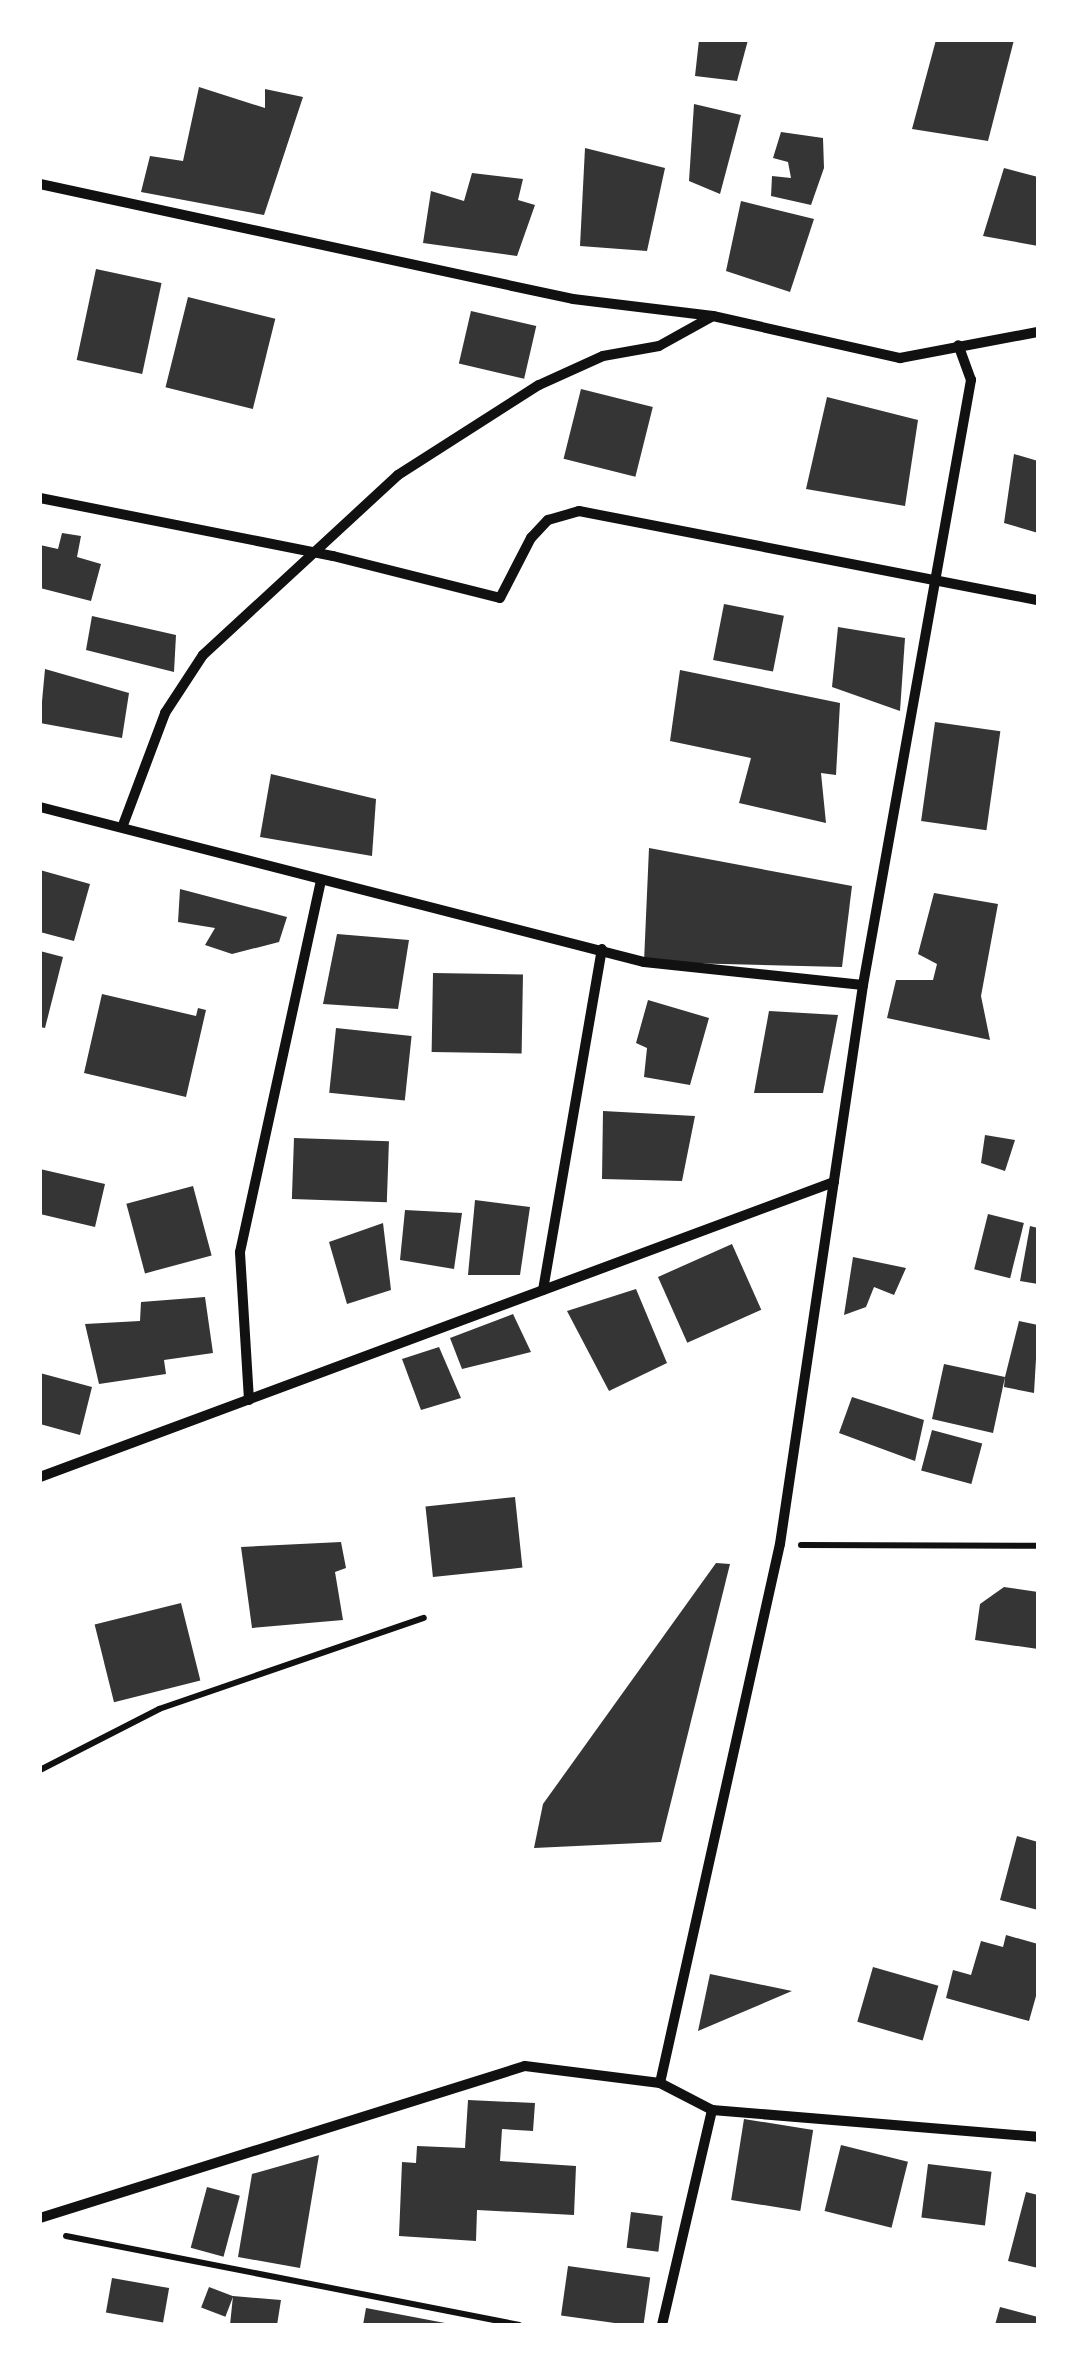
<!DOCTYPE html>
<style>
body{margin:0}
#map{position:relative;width:1078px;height:2365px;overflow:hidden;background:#fff;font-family:"Noto Sans",sans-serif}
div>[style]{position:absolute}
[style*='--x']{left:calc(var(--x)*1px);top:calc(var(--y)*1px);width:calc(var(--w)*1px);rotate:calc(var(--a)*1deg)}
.building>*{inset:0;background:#353535;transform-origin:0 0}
.path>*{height:6px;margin:-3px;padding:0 3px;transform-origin:3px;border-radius:3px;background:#111}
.minor>*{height:10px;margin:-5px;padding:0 5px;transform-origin:5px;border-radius:5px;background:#111}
span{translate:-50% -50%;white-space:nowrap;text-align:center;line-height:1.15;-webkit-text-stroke:8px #fff;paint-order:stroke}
.frame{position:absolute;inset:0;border:42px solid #fff;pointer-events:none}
</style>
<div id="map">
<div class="building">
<i style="clip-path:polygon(699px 40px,748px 40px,737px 81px,695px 76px)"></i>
<i style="clip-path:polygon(936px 40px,1014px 40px,988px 141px,912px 129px)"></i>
<i style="clip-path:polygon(199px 87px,265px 108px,265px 89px,303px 97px,264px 215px,141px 192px,150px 156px,183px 161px)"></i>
<i style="clip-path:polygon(694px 104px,741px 115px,720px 194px,689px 181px)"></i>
<i style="clip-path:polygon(781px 132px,823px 138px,824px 168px,811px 205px,771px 196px,772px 176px,791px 178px,788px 162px,773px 158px)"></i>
<i style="clip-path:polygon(585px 148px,665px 168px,647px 251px,580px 246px)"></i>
<i style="clip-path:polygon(1004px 168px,1038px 177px,1038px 246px,983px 236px)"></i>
<i style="clip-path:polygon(472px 173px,523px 179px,518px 200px,535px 205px,517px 256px,423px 243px,431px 191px,464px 201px)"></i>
<i style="clip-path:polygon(741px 201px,814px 219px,790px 292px,726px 271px)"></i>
<i style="left:96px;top:269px;width:67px;height:93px;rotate:12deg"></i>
<i style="left:188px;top:297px;width:90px;height:93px;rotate:14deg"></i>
<i style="left:471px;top:311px;width:67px;height:54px;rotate:13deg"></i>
<i style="left:581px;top:389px;width:74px;height:72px;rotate:14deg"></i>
<i style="clip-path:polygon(827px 397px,918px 420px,905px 506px,806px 489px)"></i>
<i style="clip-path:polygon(1014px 454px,1038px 461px,1038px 533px,1004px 523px)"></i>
<i style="clip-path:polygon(62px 533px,81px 536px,77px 557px,101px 564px,91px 601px,40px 588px,40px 545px,58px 549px)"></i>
<i style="left:724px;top:604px;width:61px;height:57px;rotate:11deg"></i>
<i style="clip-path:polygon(92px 616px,176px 635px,174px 672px,86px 650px)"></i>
<i style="clip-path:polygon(838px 627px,905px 638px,900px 711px,832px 687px)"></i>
<i style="clip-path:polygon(45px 669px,129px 693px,122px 738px,40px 723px)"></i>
<i style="clip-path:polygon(680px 670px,840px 703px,836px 775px,821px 773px,826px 823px,739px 803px,751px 758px,670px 741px)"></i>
<i style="left:935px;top:722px;width:66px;height:100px;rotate:8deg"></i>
<i style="clip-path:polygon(271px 774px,376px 799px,372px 856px,260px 837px)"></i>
<i style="clip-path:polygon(649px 848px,852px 886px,842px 967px,644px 962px)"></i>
<i style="clip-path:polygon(40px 870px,90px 884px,74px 941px,40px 932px)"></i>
<i style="clip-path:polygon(180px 889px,287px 917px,279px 942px,232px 954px,205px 945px,215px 928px,178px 922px)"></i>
<i style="clip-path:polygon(934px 893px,998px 904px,981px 996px,990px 1040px,887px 1018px,896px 980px,933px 980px,937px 964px,918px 954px)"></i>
<i style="clip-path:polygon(337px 934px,409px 940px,398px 1009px,323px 1004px)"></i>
<i style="clip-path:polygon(40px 951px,63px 957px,45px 1028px,40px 1027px)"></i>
<i style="left:433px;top:973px;width:90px;height:79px;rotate:1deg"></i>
<i style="clip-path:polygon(102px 994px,196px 1016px,198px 1008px,206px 1010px,186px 1097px,84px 1073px)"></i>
<i style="clip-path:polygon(648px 1000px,709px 1018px,690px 1085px,644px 1077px,647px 1048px,636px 1043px)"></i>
<i style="clip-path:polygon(769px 1011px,838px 1015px,823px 1093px,754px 1093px)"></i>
<i style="left:336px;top:1028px;width:76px;height:65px;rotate:6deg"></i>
<i style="clip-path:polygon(603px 1111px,695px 1116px,682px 1181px,602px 1179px)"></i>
<i style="clip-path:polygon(985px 1135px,1015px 1140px,1005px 1171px,981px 1163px)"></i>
<i style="left:294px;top:1138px;width:95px;height:61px;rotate:2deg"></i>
<i style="clip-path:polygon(40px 1169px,105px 1184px,95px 1227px,40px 1214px)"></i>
<i style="left:193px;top:1186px;width:72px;height:69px;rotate:75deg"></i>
<i style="clip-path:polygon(475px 1200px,530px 1207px,520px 1275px,468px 1275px)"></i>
<i style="clip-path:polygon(405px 1210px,462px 1213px,454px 1269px,400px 1260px)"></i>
<i style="left:988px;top:1214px;width:37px;height:57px;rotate:14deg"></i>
<i style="clip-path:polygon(383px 1223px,391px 1290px,347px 1304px,329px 1242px)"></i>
<i style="clip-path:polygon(1030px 1226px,1038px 1228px,1038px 1284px,1020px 1281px)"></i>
<i style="left:732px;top:1244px;width:72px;height:81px;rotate:66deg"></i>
<i style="clip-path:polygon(853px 1257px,906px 1268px,894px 1295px,874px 1287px,866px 1307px,844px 1315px)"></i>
<i style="clip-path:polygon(636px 1289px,667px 1363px,609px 1391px,567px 1311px)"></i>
<i style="clip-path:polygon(205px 1297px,213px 1353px,164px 1360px,166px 1374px,99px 1384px,85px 1324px,140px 1321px,141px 1302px)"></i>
<i style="clip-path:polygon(513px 1314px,531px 1352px,462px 1369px,450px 1338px)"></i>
<i style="clip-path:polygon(1019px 1321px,1038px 1325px,1034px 1393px,1004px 1387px,1005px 1377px,993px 1433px,932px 1419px,944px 1364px,1005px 1377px)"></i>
<i style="clip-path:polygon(439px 1347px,461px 1398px,421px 1410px,402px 1359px)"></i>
<i style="clip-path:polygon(40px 1373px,92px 1387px,80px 1435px,40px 1424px)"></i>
<i style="clip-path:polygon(852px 1397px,924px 1420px,915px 1461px,839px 1433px)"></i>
<i style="left:932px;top:1430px;width:52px;height:42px;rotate:15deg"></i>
<i style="left:515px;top:1497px;width:71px;height:90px;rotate:84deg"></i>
<i style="clip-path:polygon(341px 1542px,346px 1568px,335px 1572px,343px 1620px,252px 1628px,241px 1547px)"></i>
<i style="clip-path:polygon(716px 1563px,730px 1564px,661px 1842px,534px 1848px,543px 1804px)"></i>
<i style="clip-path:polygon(1004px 1587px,1038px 1592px,1038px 1649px,975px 1640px,980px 1604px)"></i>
<i style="left:181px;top:1603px;width:80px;height:89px;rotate:76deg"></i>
<i style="clip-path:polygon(1017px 1836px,1038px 1842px,1038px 1910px,1000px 1900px)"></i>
<i style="clip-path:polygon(1006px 1935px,1038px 1944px,1038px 1989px,1029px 2021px,946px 1998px,953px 1970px,971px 1975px,981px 1941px,1003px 1947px)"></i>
<i style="left:873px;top:1967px;width:68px;height:57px;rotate:16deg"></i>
<i style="clip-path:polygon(710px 1974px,792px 1991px,698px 2031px)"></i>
<i style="clip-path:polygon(468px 2100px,535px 2103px,533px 2131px,502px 2129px,500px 2161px,576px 2166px,574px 2215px,477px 2210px,476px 2241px,399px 2236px,402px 2162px,416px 2163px,417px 2146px,465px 2148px)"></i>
<i style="left:744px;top:2119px;width:70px;height:82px;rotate:9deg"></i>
<i style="left:841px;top:2145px;width:69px;height:68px;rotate:14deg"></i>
<i style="clip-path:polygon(319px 2155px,300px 2268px,238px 2257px,252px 2174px)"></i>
<i style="left:928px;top:2164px;width:64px;height:54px;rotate:7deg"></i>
<i style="left:207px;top:2187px;width:34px;height:63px;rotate:15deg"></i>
<i style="clip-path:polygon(1026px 2192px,1038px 2195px,1038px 2268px,1008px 2261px)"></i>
<i style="left:631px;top:2212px;width:32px;height:36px;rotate:7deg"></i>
<i style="left:568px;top:2266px;width:83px;height:50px;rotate:8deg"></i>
<i style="left:112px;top:2278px;width:58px;height:35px;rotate:10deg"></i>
<i style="left:209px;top:2287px;width:26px;height:22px;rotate:21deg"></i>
<i style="clip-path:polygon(233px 2296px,281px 2300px,277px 2325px,230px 2325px)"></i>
<i style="clip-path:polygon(1000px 2307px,1038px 2317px,1038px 2325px,995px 2325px)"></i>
<i style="clip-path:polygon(366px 2308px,445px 2323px,444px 2325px,363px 2325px)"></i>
</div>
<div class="path">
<i style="--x:801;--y:1545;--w:237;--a:0.2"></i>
<i style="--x:40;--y:1770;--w:134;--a:-27.1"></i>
<i style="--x:159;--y:1709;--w:280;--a:-19"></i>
<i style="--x:66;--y:2236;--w:462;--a:11.1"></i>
</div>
<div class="minor">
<i style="--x:40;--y:184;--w:545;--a:12.18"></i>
<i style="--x:573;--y:299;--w:141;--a:6.9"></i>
<i style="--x:713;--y:316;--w:192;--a:12.7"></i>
<i style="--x:900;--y:358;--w:140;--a:-10.7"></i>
<i style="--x:40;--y:498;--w:299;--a:11.2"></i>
<i style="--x:333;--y:556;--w:172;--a:14.1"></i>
<i style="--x:500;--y:598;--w:68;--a:-62.7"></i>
<i style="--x:531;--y:538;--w:25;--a:-47"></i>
<i style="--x:548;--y:520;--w:32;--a:-16"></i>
<i style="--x:579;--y:511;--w:468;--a:11"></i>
<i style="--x:40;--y:807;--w:624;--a:14.39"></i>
<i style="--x:644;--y:962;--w:220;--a:6"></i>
<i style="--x:123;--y:825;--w:120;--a:-69.4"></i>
<i style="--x:165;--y:713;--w:69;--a:-56.8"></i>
<i style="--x:203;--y:655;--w:265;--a:-42.7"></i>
<i style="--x:398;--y:475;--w:167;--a:-32.6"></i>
<i style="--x:539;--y:385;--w:70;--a:-24.4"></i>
<i style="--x:603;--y:356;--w:57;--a:-10.1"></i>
<i style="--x:659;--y:346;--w:60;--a:-29.1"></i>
<i style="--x:543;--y:1290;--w:346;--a:-80.2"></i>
<i style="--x:249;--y:1400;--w:148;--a:-93.5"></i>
<i style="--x:240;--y:1252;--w:377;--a:-77.7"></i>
<i style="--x:40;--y:1477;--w:847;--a:-20.38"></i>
<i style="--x:660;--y:2083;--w:552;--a:-77.45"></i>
<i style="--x:780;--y:1544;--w:565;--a:-81.55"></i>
<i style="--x:863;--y:985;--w:615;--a:-79.88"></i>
<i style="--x:971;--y:380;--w:37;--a:-110"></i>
<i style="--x:40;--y:2218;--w:508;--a:-17.4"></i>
<i style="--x:525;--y:2066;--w:136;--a:7.2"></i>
<i style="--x:660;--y:2083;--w:59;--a:27.4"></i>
<i style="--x:712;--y:2110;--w:327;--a:4.7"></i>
<i style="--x:662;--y:2325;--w:221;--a:-76.9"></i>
</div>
<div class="frame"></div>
</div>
